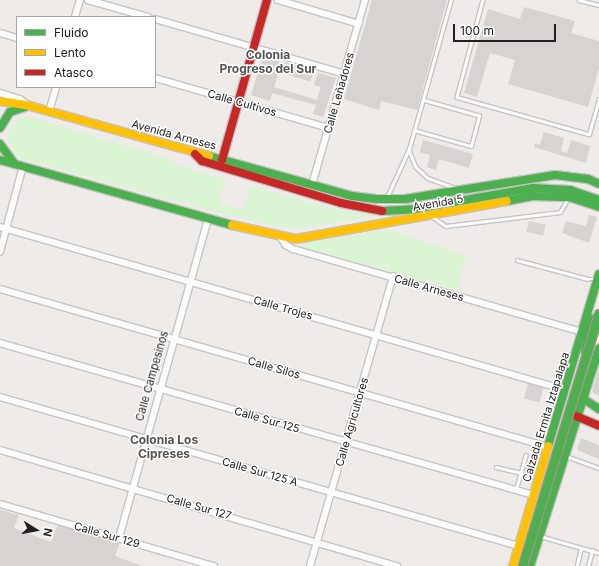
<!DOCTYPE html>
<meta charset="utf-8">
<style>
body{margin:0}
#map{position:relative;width:599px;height:566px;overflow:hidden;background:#eeebe9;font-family:Inter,sans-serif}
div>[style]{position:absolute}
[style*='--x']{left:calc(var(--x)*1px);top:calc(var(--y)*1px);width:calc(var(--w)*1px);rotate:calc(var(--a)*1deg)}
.park>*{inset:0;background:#daf4d4}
.building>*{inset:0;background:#d7d3d1;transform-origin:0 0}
.roads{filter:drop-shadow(1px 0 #c5c4c3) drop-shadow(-1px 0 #c5c4c3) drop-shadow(0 1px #c5c4c3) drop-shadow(0 -1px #c5c4c3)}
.lane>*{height:2.5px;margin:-1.25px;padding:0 1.25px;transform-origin:1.25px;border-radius:1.25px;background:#fcfcfc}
.street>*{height:5.5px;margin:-2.75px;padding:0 2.75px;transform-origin:2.75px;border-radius:2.75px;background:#fcfcfc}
.fast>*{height:8px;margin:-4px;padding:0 4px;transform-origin:4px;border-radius:4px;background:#4caf50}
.slow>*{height:8px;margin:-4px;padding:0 4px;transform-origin:4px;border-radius:4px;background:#ffc107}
.jam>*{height:8px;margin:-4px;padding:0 4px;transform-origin:4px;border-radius:4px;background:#c62828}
.bridges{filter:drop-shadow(1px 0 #a59485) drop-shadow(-1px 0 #a59485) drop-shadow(0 1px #a59485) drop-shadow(0 -1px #a59485)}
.fast-bridge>*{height:8px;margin:-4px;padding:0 4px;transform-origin:4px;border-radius:4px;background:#4caf50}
span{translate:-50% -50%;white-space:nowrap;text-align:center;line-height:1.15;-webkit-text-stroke:3px #fff;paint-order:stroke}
.street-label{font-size:11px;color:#202020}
.neighbourhood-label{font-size:12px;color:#535353;font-weight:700}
.legend{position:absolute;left:16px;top:16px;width:140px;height:72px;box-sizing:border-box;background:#fff;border:1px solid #a6a6a6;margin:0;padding:5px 7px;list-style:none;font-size:12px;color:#202020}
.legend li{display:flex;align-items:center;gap:8px;height:20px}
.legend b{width:20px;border:1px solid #a6a6a6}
.north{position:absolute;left:16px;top:510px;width:40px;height:40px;-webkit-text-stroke:3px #fff;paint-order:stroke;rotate:101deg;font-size:11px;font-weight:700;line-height:16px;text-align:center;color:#202020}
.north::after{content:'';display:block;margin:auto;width:14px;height:18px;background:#202020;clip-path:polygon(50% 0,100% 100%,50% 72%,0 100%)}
.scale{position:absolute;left:453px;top:24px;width:103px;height:18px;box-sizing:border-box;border:2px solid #202020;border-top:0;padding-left:5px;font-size:12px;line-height:14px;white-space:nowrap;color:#202020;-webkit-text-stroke:3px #fff;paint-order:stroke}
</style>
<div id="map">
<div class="park">
<i style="clip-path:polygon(28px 116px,170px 159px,177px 165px,225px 179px,219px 204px,244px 210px,250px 185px,343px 212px,387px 214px,299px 229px,275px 226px,216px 212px,19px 158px,10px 149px,8px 134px,16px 119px)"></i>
<i style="clip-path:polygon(388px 229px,466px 256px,457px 290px,298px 246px,299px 244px)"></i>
</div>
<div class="building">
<i style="clip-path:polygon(372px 0,447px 0,417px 110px,381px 101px,379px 110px,344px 99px)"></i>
<i style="clip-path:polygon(524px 7px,575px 21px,571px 33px,599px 41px,599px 68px,588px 107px,508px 84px,515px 60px,490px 53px,477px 97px,464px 93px,488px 9px,520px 19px)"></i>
<i style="clip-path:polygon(263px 57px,282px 62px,274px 87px,317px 100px,321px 87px,314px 85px,318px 73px,336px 78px,323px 117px,313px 114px,316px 105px,272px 93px,270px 101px,251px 95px)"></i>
<i style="left:284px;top:62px;width:31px;height:11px;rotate:17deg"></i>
<i style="clip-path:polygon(544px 132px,564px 138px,561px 151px,567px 153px,571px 140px,590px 146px,586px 163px,534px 147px,535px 143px,540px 145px)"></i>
<i style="clip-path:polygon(423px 140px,473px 154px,469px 168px,439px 159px,436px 170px,427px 167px,430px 155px,420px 152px)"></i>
<i style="clip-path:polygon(589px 215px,597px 217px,589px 243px,562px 233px,566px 221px,586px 226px)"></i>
<i style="left:529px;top:221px;width:17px;height:11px;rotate:13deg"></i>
<i style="clip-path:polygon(599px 368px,599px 396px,592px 392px)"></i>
<i style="left:528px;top:383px;width:16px;height:16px;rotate:14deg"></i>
<i style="clip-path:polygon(581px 438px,599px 445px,599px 459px,577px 450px)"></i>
<i style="clip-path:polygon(0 510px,19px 515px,14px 528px,51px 542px,58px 525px,120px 542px,115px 556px,142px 566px,0 566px)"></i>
</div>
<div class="roads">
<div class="lane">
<i style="--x:483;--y:0;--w:100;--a:105"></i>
<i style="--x:457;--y:97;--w:137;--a:15.7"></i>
<i style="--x:589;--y:134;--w:36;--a:-74"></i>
<i style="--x:579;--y:0;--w:21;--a:14"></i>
<i style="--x:414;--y:130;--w:59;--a:15.7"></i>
<i style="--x:471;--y:146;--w:31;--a:-75"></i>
<i style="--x:479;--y:116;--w:58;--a:-164.1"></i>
<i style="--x:409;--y:150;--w:18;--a:68"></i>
<i style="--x:416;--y:167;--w:16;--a:43"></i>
<i style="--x:428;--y:178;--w:29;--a:20"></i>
<i style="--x:387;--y:197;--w:53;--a:-65.4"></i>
<i style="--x:409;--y:149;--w:155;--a:-74.3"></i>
<i style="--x:433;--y:217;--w:16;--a:35"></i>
<i style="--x:446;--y:226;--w:115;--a:-7"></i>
<i style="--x:560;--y:212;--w:16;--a:-60"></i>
<i style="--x:517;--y:260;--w:73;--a:15"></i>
<i style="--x:588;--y:279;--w:7;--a:0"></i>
<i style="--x:566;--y:456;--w:35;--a:20"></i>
<i style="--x:496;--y:467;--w:26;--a:13"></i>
<i style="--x:516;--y:489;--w:35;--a:-74"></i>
<i style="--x:540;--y:536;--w:61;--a:16.1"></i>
<i style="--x:577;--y:565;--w:17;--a:-77"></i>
<i style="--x:588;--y:566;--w:16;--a:-75"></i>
</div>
<div class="street">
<i style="--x:88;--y:0;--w:62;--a:15.8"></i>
<i style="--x:278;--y:0;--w:84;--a:16.5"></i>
<i style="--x:75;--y:17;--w:18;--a:-74"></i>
<i style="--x:155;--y:19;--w:198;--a:16.1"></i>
<i style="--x:0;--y:33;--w:18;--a:16"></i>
<i style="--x:155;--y:78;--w:181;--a:16"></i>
<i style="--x:0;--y:93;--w:21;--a:17"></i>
<i style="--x:20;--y:99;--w:10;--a:37"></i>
<i style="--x:49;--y:112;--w:26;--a:-74"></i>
<i style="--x:312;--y:185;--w:192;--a:-74"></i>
<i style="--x:0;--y:227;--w:589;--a:16.07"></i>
<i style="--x:280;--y:236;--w:11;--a:56"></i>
<i style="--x:286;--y:245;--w:8;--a:30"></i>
<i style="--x:293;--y:249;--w:301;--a:16"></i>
<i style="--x:0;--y:252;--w:89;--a:-75"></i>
<i style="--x:0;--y:289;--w:571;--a:16.06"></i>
<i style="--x:0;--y:343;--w:555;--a:15.89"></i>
<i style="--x:0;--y:397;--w:540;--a:16.02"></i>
<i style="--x:0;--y:450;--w:414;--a:16.3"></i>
<i style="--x:0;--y:504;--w:223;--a:16.2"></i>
<i style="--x:119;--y:538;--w:331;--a:-74.4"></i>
<i style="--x:310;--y:566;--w:301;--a:-74"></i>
</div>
<div class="fast">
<i style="--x:0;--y:128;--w:19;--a:-58"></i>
<i style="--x:10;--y:112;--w:16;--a:-18"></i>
<i style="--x:0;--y:144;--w:24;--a:54"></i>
<i style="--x:209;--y:156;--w:148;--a:15.6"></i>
<i style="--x:352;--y:196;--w:24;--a:7"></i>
<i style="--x:376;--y:199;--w:29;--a:0"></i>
<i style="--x:405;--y:199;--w:152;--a:-9.1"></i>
<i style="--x:555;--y:175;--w:33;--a:7"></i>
<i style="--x:588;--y:179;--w:12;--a:24"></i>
<i style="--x:0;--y:160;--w:241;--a:15.7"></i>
<i style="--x:507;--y:201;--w:25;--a:-11"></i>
<i style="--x:532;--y:196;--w:37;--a:2"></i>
<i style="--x:569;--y:197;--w:32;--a:18"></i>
<i style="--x:382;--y:211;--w:33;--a:-3"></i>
<i style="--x:415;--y:209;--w:120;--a:-10.1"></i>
<i style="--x:533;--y:188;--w:37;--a:3"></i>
<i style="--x:570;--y:190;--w:31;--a:19"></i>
<i style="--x:585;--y:351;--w:33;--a:-79"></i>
<i style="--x:582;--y:398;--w:20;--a:33"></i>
<i style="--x:548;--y:446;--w:179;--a:-73.5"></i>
<i style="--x:530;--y:566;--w:228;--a:-72.4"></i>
</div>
<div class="slow">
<i style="--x:0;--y:101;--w:30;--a:9"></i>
<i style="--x:30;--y:106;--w:186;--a:15.6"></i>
<i style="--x:232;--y:225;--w:66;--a:12.3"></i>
<i style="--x:296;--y:239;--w:214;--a:-10.2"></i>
<i style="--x:513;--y:566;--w:125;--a:-73.7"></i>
</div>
<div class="jam">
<i style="--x:195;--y:154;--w:10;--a:45"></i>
<i style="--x:202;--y:161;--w:145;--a:16.8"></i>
<i style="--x:341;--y:203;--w:42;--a:11"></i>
<i style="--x:222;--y:160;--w:166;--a:-74.3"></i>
<i style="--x:576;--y:416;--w:25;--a:23"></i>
</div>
</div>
<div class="bridges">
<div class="fast-bridge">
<i style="--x:523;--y:566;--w:263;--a:-73.2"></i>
</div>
</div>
<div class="street-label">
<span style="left:339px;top:93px;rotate:-74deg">Calle Leñadores</span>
<span style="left:242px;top:103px;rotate:16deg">Calle Cultivos</span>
<span style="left:174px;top:135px;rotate:15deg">Avenida Arneses</span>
<span style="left:438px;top:203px;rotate:-10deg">Avenida 5</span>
<span style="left:429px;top:288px;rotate:16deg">Calle Arneses</span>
<span style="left:283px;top:308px;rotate:16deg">Calle Trojes</span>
<span style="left:274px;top:368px;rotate:16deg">Calle Silos</span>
<span style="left:152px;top:376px;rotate:-74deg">Calle Campesinos</span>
<span style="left:546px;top:417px;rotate:-73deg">Calzada Ermita Iztapalapa</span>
<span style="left:267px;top:420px;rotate:16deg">Calle Sur 125</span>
<span style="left:352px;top:422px;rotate:-74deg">Calle Agricultores</span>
<span style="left:260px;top:472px;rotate:16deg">Calle Sur 125 A</span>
<span style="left:199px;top:507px;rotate:16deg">Calle Sur 127</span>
<span style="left:107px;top:535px;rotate:16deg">Calle Sur 129</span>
</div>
<div class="neighbourhood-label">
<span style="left:268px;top:62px">Colonia<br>Progreso del Sur</span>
<span style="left:164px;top:447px">Colonia Los<br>Cipreses</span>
</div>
<ul class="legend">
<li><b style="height:5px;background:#4caf50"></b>Fluido</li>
<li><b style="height:5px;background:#ffc107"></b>Lento</li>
<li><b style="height:5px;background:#c62828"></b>Atasco</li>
</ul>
<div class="north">N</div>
<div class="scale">100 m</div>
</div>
